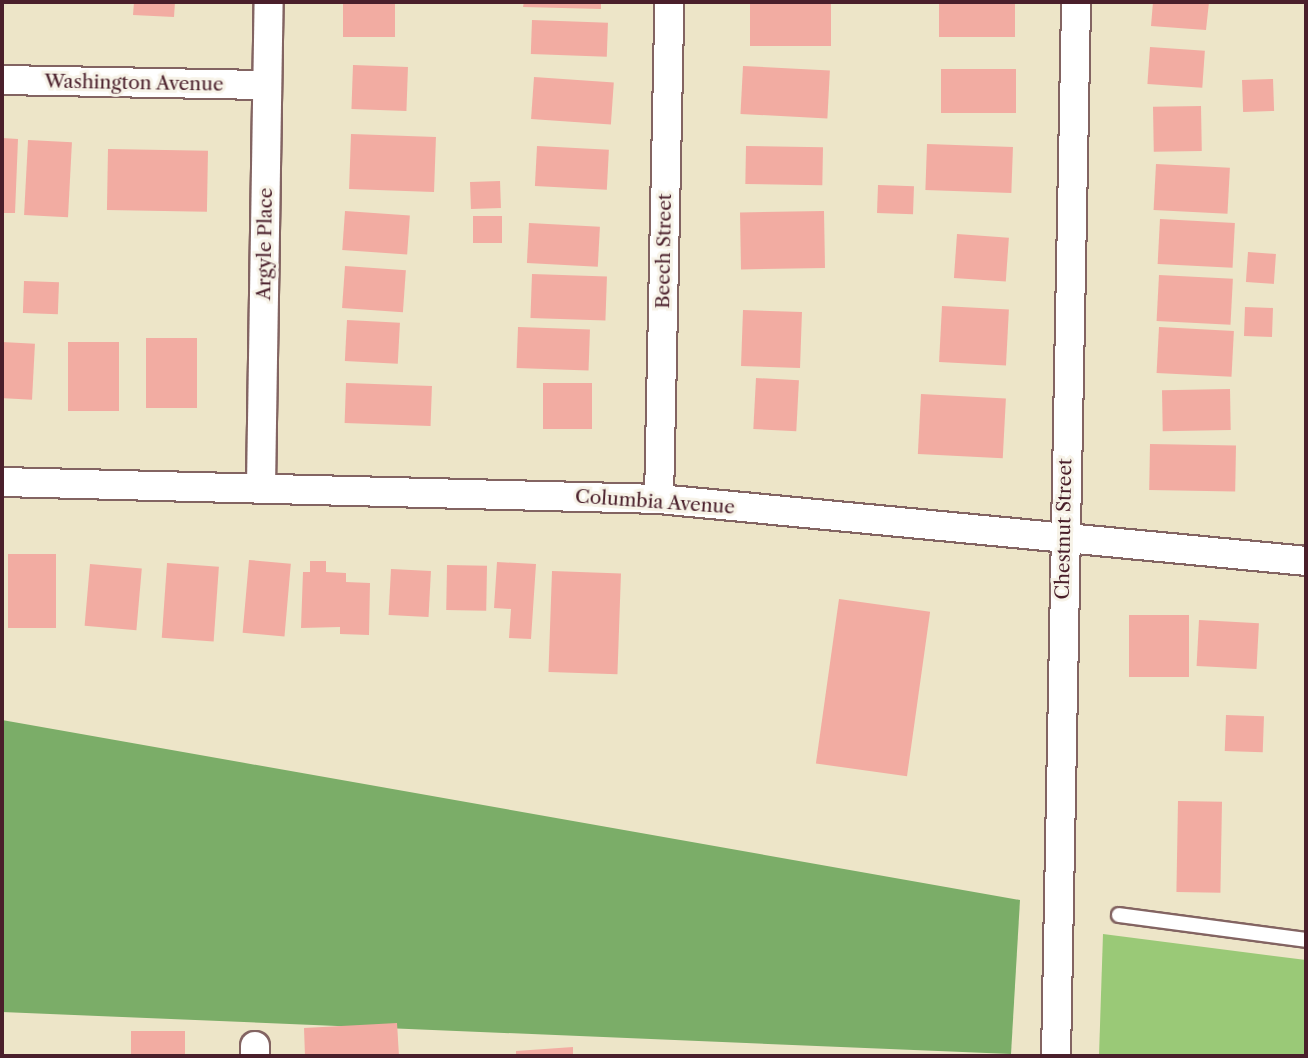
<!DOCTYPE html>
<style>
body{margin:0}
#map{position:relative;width:1308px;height:1058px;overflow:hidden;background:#ede5c8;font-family:"Libre Caslon Text",serif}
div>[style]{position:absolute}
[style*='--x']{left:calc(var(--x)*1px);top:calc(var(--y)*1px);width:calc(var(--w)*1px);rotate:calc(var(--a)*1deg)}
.green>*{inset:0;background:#9ac977}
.forest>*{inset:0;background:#7bad68}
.building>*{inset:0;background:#f2aca2;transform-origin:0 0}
.roads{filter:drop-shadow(2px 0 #836462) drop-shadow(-2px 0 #836462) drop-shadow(0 2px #836462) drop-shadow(0 -2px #836462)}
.lane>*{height:14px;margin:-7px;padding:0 7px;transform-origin:7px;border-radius:7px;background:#fff}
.street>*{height:28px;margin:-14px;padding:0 14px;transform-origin:14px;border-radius:14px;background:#fff}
span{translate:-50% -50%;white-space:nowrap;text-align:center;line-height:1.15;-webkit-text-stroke:6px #f7f3e8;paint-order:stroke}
.street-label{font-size:19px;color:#4a1f2b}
.frame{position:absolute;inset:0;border:4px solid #4a1f2b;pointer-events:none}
</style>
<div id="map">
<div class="green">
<i style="clip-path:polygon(1103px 934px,1306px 960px,1306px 1056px,1099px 1056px)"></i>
</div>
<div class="forest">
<i style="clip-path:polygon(2px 720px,1020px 900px,1011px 1054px,2px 1012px)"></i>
</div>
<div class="building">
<i style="clip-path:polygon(134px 2px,175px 2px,174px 17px,133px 15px)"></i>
<i style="left:343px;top:2px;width:52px;height:35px"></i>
<i style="clip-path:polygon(524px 2px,601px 2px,601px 9px,523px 7px)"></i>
<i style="left:750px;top:2px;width:81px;height:44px"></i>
<i style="left:939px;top:2px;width:76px;height:35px"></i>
<i style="clip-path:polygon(1153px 2px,1209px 2px,1206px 30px,1151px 26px)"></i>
<i style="left:532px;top:20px;width:76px;height:34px;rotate:2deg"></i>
<i style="left:1150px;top:47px;width:55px;height:37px;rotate:4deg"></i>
<i style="left:353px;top:65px;width:55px;height:44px;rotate:2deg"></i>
<i style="left:743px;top:66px;width:87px;height:48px;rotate:3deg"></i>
<i style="left:941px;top:69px;width:75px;height:44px"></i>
<i style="left:534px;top:77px;width:80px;height:42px;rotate:4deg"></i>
<i style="left:1273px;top:79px;width:32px;height:31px;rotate:88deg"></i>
<i style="left:1201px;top:106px;width:45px;height:48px;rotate:89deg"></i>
<i style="left:351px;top:134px;width:85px;height:55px;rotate:2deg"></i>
<i style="clip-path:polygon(2px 138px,18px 139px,15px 213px,2px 213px)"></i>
<i style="left:28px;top:140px;width:44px;height:75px;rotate:3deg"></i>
<i style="left:927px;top:144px;width:86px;height:46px;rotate:2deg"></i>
<i style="left:537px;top:146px;width:72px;height:40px;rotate:3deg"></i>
<i style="left:746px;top:146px;width:77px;height:38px;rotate:1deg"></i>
<i style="left:108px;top:149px;width:100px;height:61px;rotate:1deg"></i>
<i style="left:1156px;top:164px;width:74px;height:46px;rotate:3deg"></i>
<i style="left:500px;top:181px;width:27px;height:30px;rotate:88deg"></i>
<i style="left:878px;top:185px;width:36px;height:28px;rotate:2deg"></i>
<i style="left:345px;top:211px;width:65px;height:39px;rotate:4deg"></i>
<i style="left:824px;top:211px;width:57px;height:84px;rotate:89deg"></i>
<i style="left:502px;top:216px;width:27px;height:29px;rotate:90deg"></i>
<i style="left:1160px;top:219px;width:75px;height:45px;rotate:3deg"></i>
<i style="left:529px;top:223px;width:71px;height:40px;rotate:3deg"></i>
<i style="left:957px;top:234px;width:52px;height:44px;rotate:4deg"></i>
<i style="left:1248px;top:252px;width:28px;height:30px;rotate:4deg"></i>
<i style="left:345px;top:266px;width:61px;height:42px;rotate:4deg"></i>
<i style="left:532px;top:274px;width:75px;height:44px;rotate:2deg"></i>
<i style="left:1159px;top:275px;width:74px;height:46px;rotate:3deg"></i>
<i style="left:24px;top:281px;width:35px;height:32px;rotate:2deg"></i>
<i style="left:942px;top:306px;width:67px;height:56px;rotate:3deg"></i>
<i style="left:1245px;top:307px;width:28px;height:29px;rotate:2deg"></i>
<i style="left:743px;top:310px;width:59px;height:56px;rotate:2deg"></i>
<i style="left:347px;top:320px;width:53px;height:41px;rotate:3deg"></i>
<i style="left:518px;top:327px;width:72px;height:41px;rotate:2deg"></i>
<i style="left:1159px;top:327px;width:75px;height:46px;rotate:3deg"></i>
<i style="left:197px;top:338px;width:70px;height:51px;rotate:90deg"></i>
<i style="left:2px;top:342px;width:33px;height:56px;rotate:3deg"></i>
<i style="left:68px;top:342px;width:51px;height:69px"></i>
<i style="left:756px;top:378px;width:43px;height:51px;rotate:3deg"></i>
<i style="left:346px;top:383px;width:86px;height:40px;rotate:2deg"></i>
<i style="left:543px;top:383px;width:49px;height:46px"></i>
<i style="left:1230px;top:389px;width:41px;height:68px;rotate:89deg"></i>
<i style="left:921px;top:394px;width:85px;height:60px;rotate:3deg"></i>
<i style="left:1150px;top:444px;width:86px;height:46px;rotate:1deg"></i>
<i style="left:8px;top:554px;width:48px;height:74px"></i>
<i style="left:249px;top:560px;width:42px;height:73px;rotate:5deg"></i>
<i style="clip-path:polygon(310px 561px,326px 561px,326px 572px,346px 573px,346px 582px,370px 583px,369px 635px,340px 634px,340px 627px,301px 628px,303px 572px,310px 572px)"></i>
<i style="clip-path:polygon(497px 562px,536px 564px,531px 639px,509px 638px,511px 609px,494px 608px)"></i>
<i style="left:167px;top:563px;width:52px;height:75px;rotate:4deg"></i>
<i style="left:90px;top:564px;width:52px;height:62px;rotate:5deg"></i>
<i style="left:447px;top:565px;width:40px;height:45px;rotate:1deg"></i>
<i style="left:391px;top:569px;width:40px;height:46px;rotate:3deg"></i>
<i style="left:552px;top:571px;width:69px;height:101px;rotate:2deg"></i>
<i style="left:839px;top:599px;width:92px;height:166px;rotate:8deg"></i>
<i style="left:1129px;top:615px;width:60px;height:62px"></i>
<i style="left:1199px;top:620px;width:60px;height:46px;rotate:3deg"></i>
<i style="left:1226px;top:715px;width:38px;height:36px;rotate:2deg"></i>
<i style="left:1178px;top:801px;width:44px;height:91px;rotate:1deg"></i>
<i style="clip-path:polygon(397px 1023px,399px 1056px,305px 1056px,304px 1028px)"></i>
<i style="left:131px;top:1031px;width:54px;height:25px"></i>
<i style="clip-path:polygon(573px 1047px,573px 1056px,516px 1056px,516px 1051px)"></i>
</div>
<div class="roads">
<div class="lane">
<i style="--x:1119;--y:915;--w:189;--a:7.6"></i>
</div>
<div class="street">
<i style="--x:2;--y:80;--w:265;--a:1.1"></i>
<i style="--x:2;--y:482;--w:657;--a:1.48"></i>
<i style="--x:659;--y:499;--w:650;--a:5.47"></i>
<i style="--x:261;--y:486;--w:484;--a:-89.1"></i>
<i style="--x:659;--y:499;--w:497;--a:-88.8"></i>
<i style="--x:255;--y:1056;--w:10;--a:-90"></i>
<i style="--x:1056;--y:1056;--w:1054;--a:-88.91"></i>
</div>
</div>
<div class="street-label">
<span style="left:134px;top:83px;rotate:1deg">Washington Avenue</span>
<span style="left:265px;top:244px;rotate:-89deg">Argyle Place</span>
<span style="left:664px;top:251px;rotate:-89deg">Beech Street</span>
<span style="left:655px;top:502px;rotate:4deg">Columbia Avenue</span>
<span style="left:1064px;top:529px;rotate:-89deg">Chestnut Street</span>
</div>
<div class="frame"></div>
</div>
